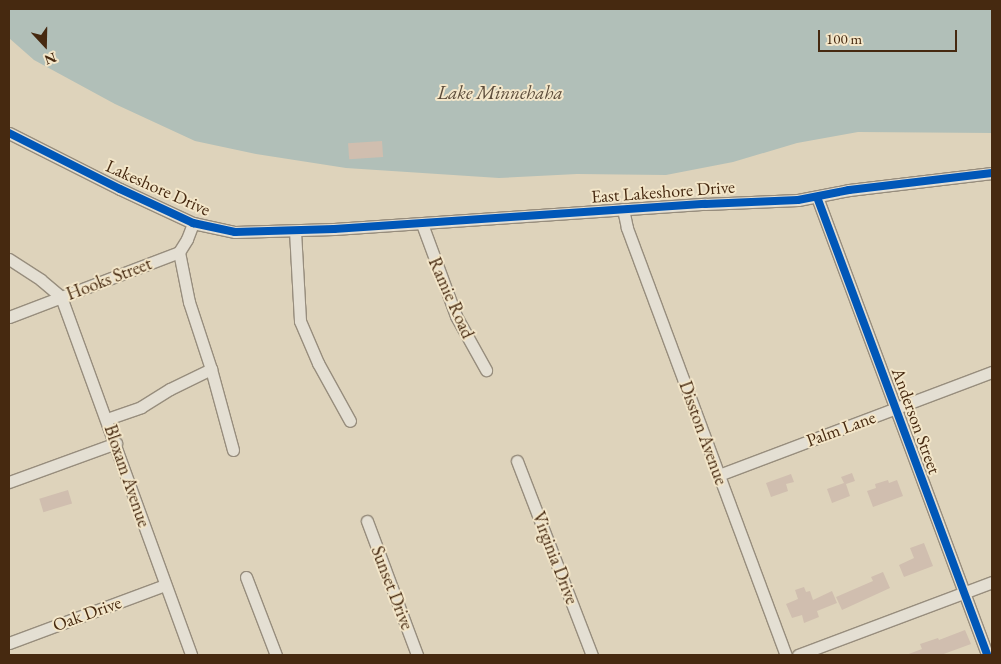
<!DOCTYPE html>
<style>
body{margin:0}
#map{position:relative;width:1001px;height:664px;overflow:hidden;background:#ded3bb;font-family:"EB Garamond",serif}
div>[style]{position:absolute}
[style*='--x']{left:calc(var(--x)*1px);top:calc(var(--y)*1px);width:calc(var(--w)*1px);rotate:calc(var(--a)*1deg)}
.water>*{inset:0;background:#b1bfb8}
.building>*{inset:0;background:#d0beaf;transform-origin:0 0}
.roads{filter:drop-shadow(1px 0 #978d7d) drop-shadow(-1px 0 #978d7d) drop-shadow(0 1px #978d7d) drop-shadow(0 -1px #978d7d)}
.minor>*{height:11px;margin:-5.5px;padding:0 5.5px;transform-origin:5.5px;border-radius:5.5px;background:#e4dfd3}
.cycleway>*{height:8px;margin:-4px;padding:0 4px;transform-origin:4px;border-radius:4px;background:#0057b8}
span{translate:-50% -50%;white-space:nowrap;text-align:center;line-height:1.15;-webkit-text-stroke:4px #f3e6c9;paint-order:stroke}
.street-label{font-size:18px;color:#462910}
.water-label{font-size:19px;color:#5c4c3a;font-style:italic}
.frame{position:absolute;inset:0;border:10px solid #462910;pointer-events:none}
.north{position:absolute;left:20px;top:20px;width:50px;height:50px;-webkit-text-stroke:4px #f3e6c9;paint-order:stroke;rotate:159deg;font-size:14px;font-weight:700;line-height:20px;text-align:center;color:#462910}
.north::after{content:'';display:block;margin:auto;width:18px;height:22px;background:#462910;clip-path:polygon(50% 0,100% 100%,50% 72%,0 100%)}
.scale{position:absolute;left:818px;top:30px;width:139px;height:22px;box-sizing:border-box;border:2px solid #462910;border-top:0;padding-left:6px;font-size:15px;line-height:18px;white-space:nowrap;color:#462910;-webkit-text-stroke:4px #f3e6c9;paint-order:stroke}
</style>
<div id="map">
<div class="water">
<i style="clip-path:polygon(9px 9px,992px 9px,992px 133px,858px 132px,797px 143px,733px 162px,666px 175px,577px 174px,499px 178px,346px 168px,256px 154px,195px 141px,115px 104px,34px 60px,9px 38px)"></i>
</div>
<div class="building">
<i style="left:382px;top:141px;width:16px;height:34px;rotate:86deg"></i>
<i style="clip-path:polygon(852px 473px,855px 481px,846px 484px,850px 496px,832px 503px,827px 489px,844px 483px,841px 477px)"></i>
<i style="clip-path:polygon(791px 474px,794px 482px,786px 484px,788px 491px,771px 497px,766px 483px)"></i>
<i style="clip-path:polygon(888px 480px,889px 483px,897px 480px,903px 496px,873px 507px,867px 491px,876px 488px,875px 484px)"></i>
<i style="left:68px;top:490px;width:14px;height:30px;rotate:73deg"></i>
<i style="clip-path:polygon(924px 543px,933px 566px,904px 577px,899px 565px,914px 558px,910px 548px)"></i>
<i style="clip-path:polygon(883px 572px,890px 588px,842px 610px,836px 597px,873px 581px,871px 577px)"></i>
<i style="clip-path:polygon(804px 587px,806px 592px,810px 591px,813px 600px,832px 591px,837px 603px,817px 611px,819px 617px,804px 623px,802px 615px,792px 618px,786px 604px,798px 599px,795px 590px)"></i>
<i style="clip-path:polygon(965px 630px,971px 644px,941px 655px,906px 655px,922px 649px,920px 644px,938px 638px,939px 640px)"></i>
</div>
<div class="roads">
<div class="minor">
<i style="--x:9;--y:133;--w:124;--a:26.8"></i>
<i style="--x:120;--y:189;--w:81;--a:25"></i>
<i style="--x:193;--y:223;--w:43;--a:12.1"></i>
<i style="--x:235;--y:232;--w:99;--a:-1.7"></i>
<i style="--x:334;--y:229;--w:372;--a:-3.9"></i>
<i style="--x:705;--y:204;--w:93;--a:-2.5"></i>
<i style="--x:798;--y:200;--w:52;--a:-11.1"></i>
<i style="--x:849;--y:190;--w:144;--a:-6.8"></i>
<i style="--x:817;--y:197;--w:489;--a:69.6"></i>
<i style="--x:623;--y:209;--w:19;--a:78"></i>
<i style="--x:627;--y:228;--w:456;--a:69.6"></i>
<i style="--x:422;--y:224;--w:98;--a:69.7"></i>
<i style="--x:456;--y:316;--w:62;--a:60.9"></i>
<i style="--x:295;--y:231;--w:90;--a:86.8"></i>
<i style="--x:300;--y:321;--w:46;--a:66.8"></i>
<i style="--x:318;--y:363;--w:66;--a:61.1"></i>
<i style="--x:179;--y:252;--w:51;--a:78.7"></i>
<i style="--x:189;--y:302;--w:71;--a:71.8"></i>
<i style="--x:211;--y:369;--w:84;--a:74.8"></i>
<i style="--x:9;--y:259;--w:38;--a:33"></i>
<i style="--x:41;--y:280;--w:26;--a:40"></i>
<i style="--x:61;--y:297;--w:381;--a:70"></i>
<i style="--x:9;--y:317;--w:182;--a:-20.9"></i>
<i style="--x:179;--y:252;--w:15;--a:-58"></i>
<i style="--x:187;--y:239;--w:17;--a:-69"></i>
<i style="--x:107;--y:419;--w:36;--a:-19"></i>
<i style="--x:141;--y:407;--w:34;--a:-32"></i>
<i style="--x:170;--y:389;--w:46;--a:-26"></i>
<i style="--x:517;--y:461;--w:208;--a:68.9"></i>
<i style="--x:719;--y:475;--w:292;--a:-20.7"></i>
<i style="--x:9;--y:482;--w:114;--a:-20"></i>
<i style="--x:367;--y:521;--w:143;--a:69.5"></i>
<i style="--x:246;--y:577;--w:84;--a:69"></i>
<i style="--x:9;--y:643;--w:166;--a:-20.4"></i>
<i style="--x:798;--y:655;--w:207;--a:-20.6"></i>
</div>
</div>
<div class="cycleway">
<i style="--x:9;--y:133;--w:124;--a:26.8"></i>
<i style="--x:120;--y:189;--w:81;--a:25"></i>
<i style="--x:193;--y:223;--w:43;--a:12.1"></i>
<i style="--x:235;--y:232;--w:99;--a:-1.7"></i>
<i style="--x:334;--y:229;--w:372;--a:-3.9"></i>
<i style="--x:705;--y:204;--w:93;--a:-2.5"></i>
<i style="--x:798;--y:200;--w:52;--a:-11.1"></i>
<i style="--x:849;--y:190;--w:144;--a:-6.8"></i>
<i style="--x:817;--y:197;--w:489;--a:69.6"></i>
</div>
<div class="street-label">
<span style="left:158px;top:188px;rotate:24deg">Lakeshore Drive</span>
<span style="left:663px;top:192px;rotate:-4deg">East Lakeshore Drive</span>
<span style="left:109px;top:279px;rotate:-21deg">Hooks Street</span>
<span style="left:451px;top:298px;rotate:66deg">Ramie Road</span>
<span style="left:916px;top:421px;rotate:70deg">Anderson Street</span>
<span style="left:841px;top:429px;rotate:-20deg">Palm Lane</span>
<span style="left:703px;top:433px;rotate:70deg">Disston Avenue</span>
<span style="left:127px;top:476px;rotate:71deg">Bloxam Avenue</span>
<span style="left:555px;top:558px;rotate:69deg">Virginia Drive</span>
<span style="left:392px;top:588px;rotate:69deg">Sunset Drive</span>
<span style="left:87px;top:614px;rotate:-20deg">Oak Drive</span>
</div>
<div class="water-label">
<span style="left:500px;top:93px">Lake Minnehaha</span>
</div>
<div class="frame"></div>
<div class="north">N</div>
<div class="scale">100 m</div>
</div>
